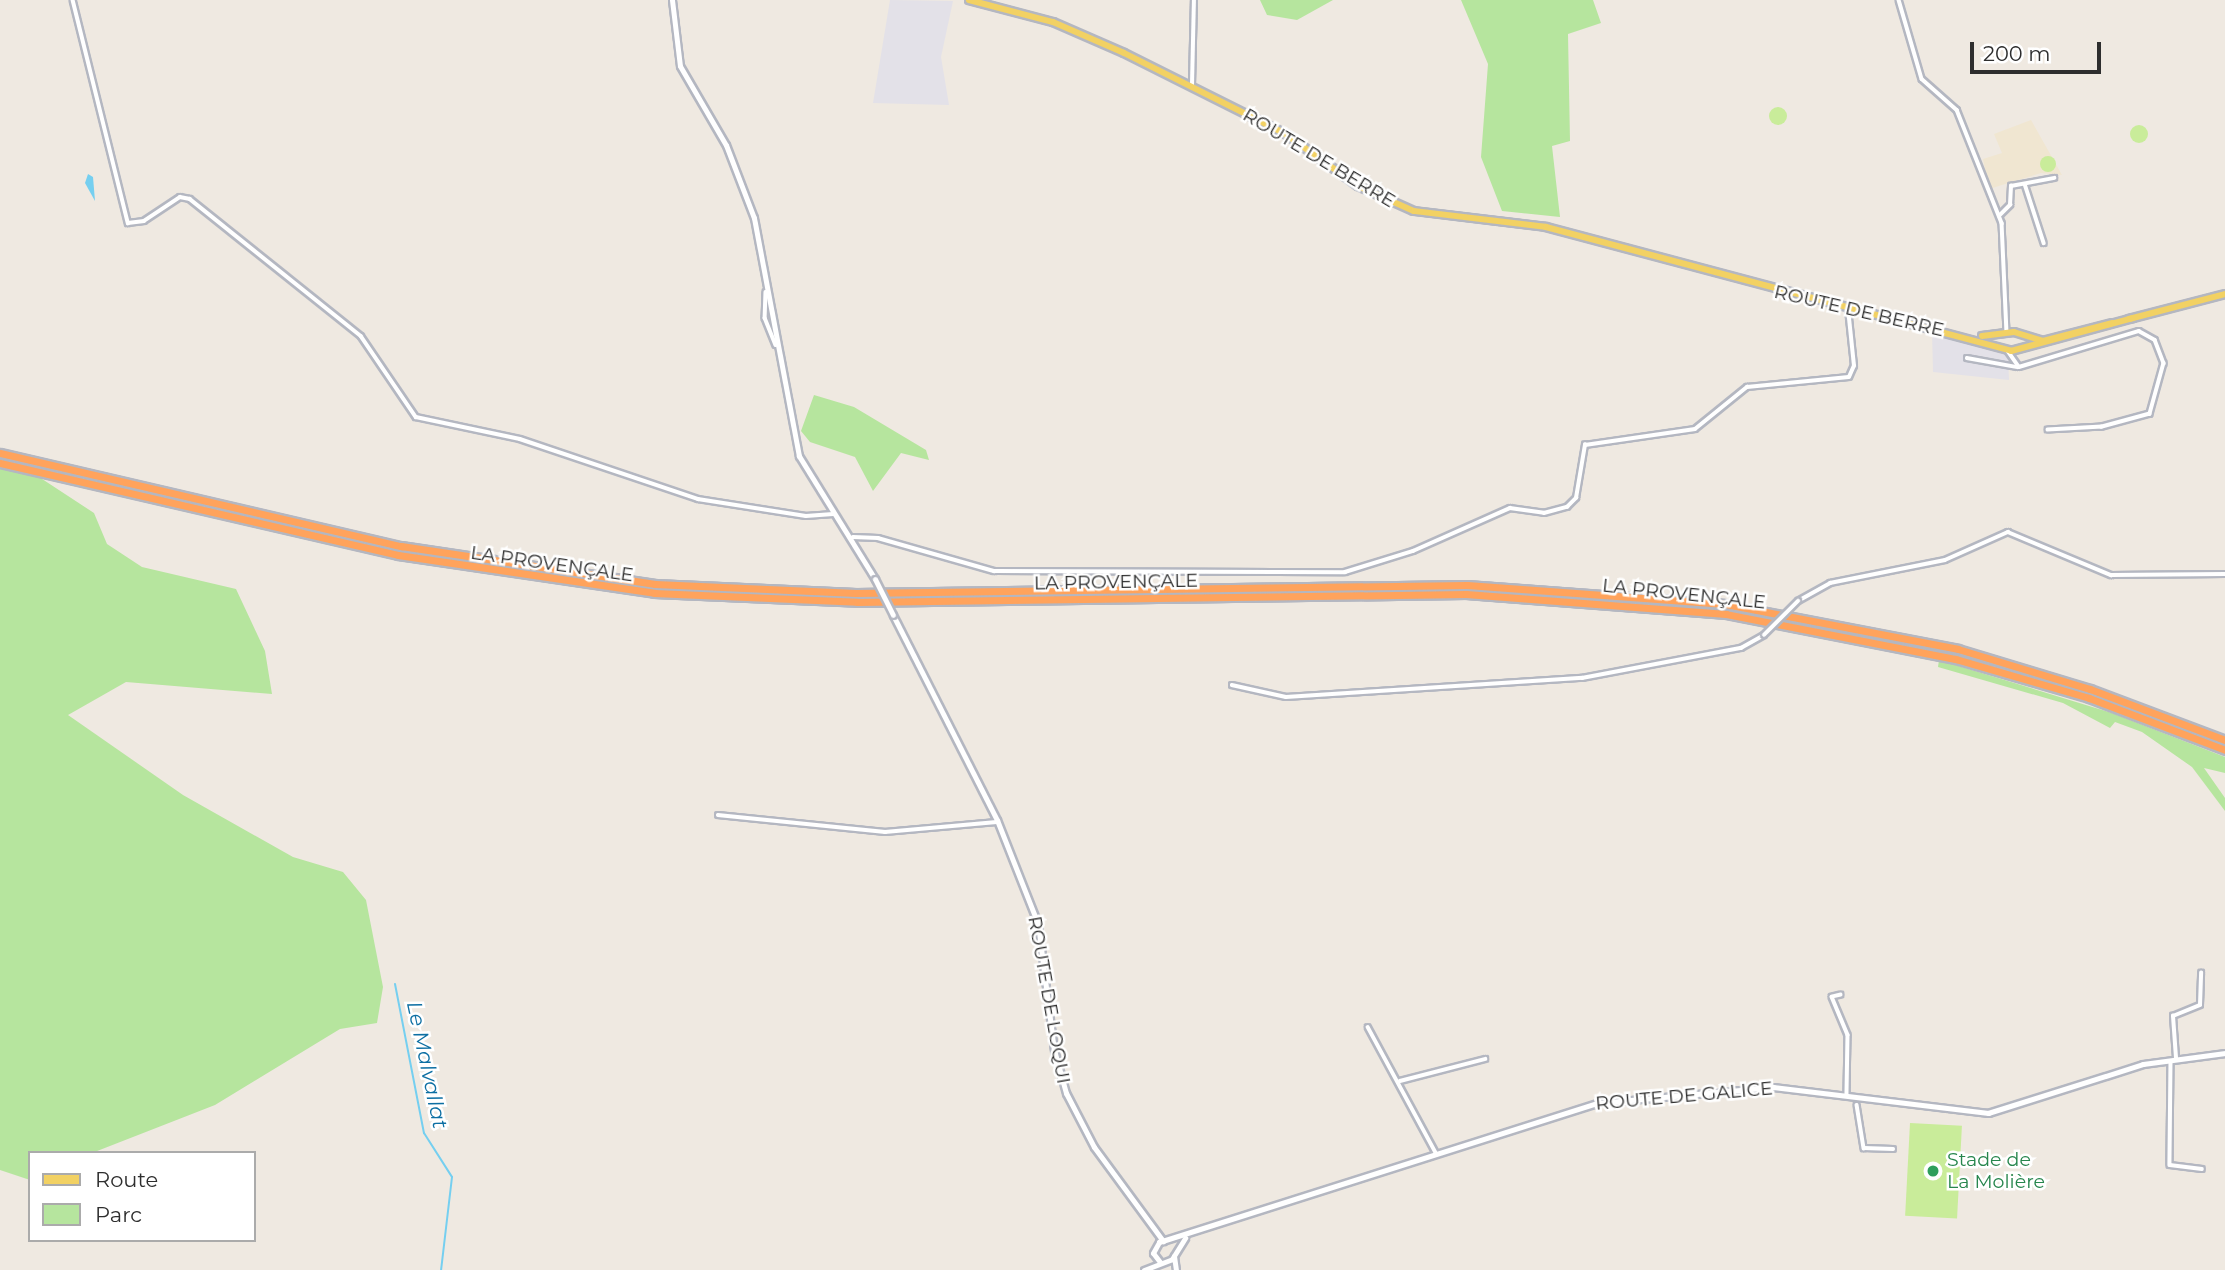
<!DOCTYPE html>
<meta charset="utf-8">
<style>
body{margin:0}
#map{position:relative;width:2225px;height:1270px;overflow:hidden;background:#efe9e1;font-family:Montserrat,sans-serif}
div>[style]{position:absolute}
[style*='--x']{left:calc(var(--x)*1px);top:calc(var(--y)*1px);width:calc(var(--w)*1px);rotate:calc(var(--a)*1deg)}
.industrial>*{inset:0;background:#e3e1e8}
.education>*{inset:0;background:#f0e6d1}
.green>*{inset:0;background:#b6e59e}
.pitch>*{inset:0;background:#c9ec9a;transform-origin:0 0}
.round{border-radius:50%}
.water>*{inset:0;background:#75cff0}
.stream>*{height:2px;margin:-1px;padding:0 1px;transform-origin:1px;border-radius:1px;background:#75cff0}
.roads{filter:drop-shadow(2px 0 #b4b7c1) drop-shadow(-2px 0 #b4b7c1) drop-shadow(0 2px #b4b7c1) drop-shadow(0 -2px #b4b7c1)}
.street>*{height:3.5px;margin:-1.75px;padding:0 1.75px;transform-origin:1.75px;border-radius:1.75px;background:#fff}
.secondary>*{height:5px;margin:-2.5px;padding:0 2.5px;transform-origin:2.5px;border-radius:2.5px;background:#fff}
.primary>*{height:6px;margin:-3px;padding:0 3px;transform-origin:3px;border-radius:3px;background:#f2d163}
.highway>*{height:7px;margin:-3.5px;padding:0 3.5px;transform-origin:3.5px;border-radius:3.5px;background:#ffa35c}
.bridges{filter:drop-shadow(2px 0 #b4b7c1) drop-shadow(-2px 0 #b4b7c1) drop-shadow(0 2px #b4b7c1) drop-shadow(0 -2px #b4b7c1)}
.street-bridge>*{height:3.5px;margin:-1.75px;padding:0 1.75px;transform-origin:1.75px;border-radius:1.75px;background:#fff}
.secondary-bridge>*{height:5px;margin:-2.5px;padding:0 2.5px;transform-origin:2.5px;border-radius:2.5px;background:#fff}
.dots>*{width:19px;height:19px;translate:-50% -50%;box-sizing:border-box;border:4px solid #fff;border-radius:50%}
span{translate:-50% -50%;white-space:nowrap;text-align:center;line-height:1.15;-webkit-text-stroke:5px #fff;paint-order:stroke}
.street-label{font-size:19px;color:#2e2e2e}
.leisure-label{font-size:19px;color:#27864d}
.left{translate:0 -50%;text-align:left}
.water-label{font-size:21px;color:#0d6fa3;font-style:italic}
.legend{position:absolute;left:28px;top:1151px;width:228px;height:91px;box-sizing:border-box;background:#fff;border:2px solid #ababab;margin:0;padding:9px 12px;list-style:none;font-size:21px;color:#2e2e2e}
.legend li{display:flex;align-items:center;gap:14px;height:35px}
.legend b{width:35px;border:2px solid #ababab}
.scale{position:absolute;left:1970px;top:42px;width:131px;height:32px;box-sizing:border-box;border:4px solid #2e2e2e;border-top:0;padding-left:9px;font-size:21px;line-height:24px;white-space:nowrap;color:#2e2e2e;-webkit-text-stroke:5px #fff;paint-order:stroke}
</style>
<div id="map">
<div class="industrial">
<i style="clip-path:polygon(890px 0,953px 1px,941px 57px,949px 105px,873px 103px)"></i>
<i style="clip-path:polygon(1932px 331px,1996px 346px,2008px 357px,2009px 380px,1933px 372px)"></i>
</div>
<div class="education">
<i style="clip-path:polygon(2031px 120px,2062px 175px,2041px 173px,1989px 189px,1983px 159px,2002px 153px,1994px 134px)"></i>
</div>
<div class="green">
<i style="clip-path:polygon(1260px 0,1333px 0,1297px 20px,1267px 15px)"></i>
<i style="clip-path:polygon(1461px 0,1593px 0,1601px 23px,1568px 34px,1570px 141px,1552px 146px,1560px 217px,1502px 211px,1481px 157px,1488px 64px)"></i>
<i style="clip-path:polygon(814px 395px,854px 407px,926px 450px,929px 460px,901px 453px,873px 491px,855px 457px,810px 442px,801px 431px)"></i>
<i style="clip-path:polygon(0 468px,36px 475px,94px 513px,107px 544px,142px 567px,236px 589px,265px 651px,272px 694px,126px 682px,68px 715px,183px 795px,293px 857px,343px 872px,366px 900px,383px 987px,377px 1023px,340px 1029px,215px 1105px,92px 1153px,30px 1153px,30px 1180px,0 1170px)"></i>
<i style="clip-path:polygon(1939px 660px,2112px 713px,2225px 757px,2225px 773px,2204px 768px,2225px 798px,2225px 811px,2192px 767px,2142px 732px,2115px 722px,2110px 728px,2063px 703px,1938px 667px)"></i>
</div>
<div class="pitch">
<i class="round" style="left:1769px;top:107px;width:18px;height:18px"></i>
<i class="round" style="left:2130px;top:125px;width:18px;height:18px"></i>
<i class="round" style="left:2040px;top:156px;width:16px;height:16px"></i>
<i style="left:1910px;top:1123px;width:52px;height:93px;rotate:3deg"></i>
</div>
<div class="water">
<i style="clip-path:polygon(88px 174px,93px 177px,95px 201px,85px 183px)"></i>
</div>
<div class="stream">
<i style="--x:395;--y:984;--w:152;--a:79"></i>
<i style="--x:424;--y:1133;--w:52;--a:57.5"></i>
<i style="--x:452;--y:1177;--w:94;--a:96.7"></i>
</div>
<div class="roads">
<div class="street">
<i style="--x:73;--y:0;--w:230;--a:76.1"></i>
<i style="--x:128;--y:223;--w:16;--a:-7"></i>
<i style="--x:144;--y:221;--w:43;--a:-33.7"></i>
<i style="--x:180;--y:197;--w:10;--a:11"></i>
<i style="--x:190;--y:199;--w:219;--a:38.7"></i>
<i style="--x:361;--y:336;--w:98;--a:55.8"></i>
<i style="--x:416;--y:417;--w:106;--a:11.9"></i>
<i style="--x:520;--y:439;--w:188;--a:18.6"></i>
<i style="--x:698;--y:499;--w:109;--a:8.9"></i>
<i style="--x:806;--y:516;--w:27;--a:-4"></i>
<i style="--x:1899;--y:0;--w:82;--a:73.8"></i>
<i style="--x:1922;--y:79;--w:47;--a:41.5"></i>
<i style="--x:1957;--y:110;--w:122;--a:68.3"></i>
<i style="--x:2002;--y:223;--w:109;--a:87.4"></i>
<i style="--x:1192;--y:85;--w:85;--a:-88.7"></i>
<i style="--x:2025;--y:184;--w:62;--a:72.1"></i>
<i style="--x:1999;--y:216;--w:16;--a:-45"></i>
<i style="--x:2010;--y:205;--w:19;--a:-87"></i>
<i style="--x:2011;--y:186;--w:44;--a:-10.5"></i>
<i style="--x:766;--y:292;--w:26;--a:92"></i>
<i style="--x:765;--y:318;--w:29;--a:68"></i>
<i style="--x:2008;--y:351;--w:19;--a:55"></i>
<i style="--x:2019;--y:367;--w:125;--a:-16.7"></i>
<i style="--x:2139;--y:331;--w:18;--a:29"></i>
<i style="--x:2155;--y:340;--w:25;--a:69"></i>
<i style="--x:2164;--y:363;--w:53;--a:105.4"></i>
<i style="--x:2150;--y:414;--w:50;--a:164.8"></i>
<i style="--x:2102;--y:427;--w:54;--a:176.8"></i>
<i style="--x:1967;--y:358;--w:51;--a:10.2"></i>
<i style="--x:853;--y:537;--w:25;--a:2"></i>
<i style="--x:878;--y:538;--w:121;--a:15.9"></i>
<i style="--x:994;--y:571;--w:351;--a:0.2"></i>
<i style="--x:1345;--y:572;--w:71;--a:-17.2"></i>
<i style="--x:1413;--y:551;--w:106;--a:-23.9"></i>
<i style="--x:1510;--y:508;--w:34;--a:8"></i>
<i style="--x:1544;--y:513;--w:24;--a:-15"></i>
<i style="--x:1567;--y:507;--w:13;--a:-45"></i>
<i style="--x:1576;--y:498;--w:54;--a:-80.4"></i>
<i style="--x:1585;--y:445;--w:111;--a:-8.3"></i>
<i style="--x:1695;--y:429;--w:67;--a:-38.9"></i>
<i style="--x:1747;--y:387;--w:102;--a:-5.6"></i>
<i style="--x:1849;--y:377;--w:12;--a:-66"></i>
<i style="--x:1854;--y:366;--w:57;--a:-96"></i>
<i style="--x:1798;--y:601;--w:37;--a:-29"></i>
<i style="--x:1830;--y:583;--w:117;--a:-11.3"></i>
<i style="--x:1945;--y:560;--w:69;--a:-24"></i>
<i style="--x:2008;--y:532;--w:112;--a:22.7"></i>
<i style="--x:2111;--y:575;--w:114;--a:-0.5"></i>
<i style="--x:1232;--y:685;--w:55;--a:12.5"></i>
<i style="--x:1286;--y:697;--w:297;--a:-3.7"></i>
<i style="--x:1582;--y:678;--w:162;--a:-10.7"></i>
<i style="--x:1741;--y:648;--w:26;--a:-29"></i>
<i style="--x:718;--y:815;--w:168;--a:5.8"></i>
<i style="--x:885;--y:832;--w:112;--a:-5.1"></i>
<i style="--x:1841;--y:995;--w:9;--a:167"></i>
<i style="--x:1832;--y:997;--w:41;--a:67.2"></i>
<i style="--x:1848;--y:1035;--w:60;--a:91"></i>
<i style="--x:1368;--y:1027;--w:143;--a:61.6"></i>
<i style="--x:2176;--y:1058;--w:42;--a:-94.1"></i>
<i style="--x:2173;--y:1016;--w:29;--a:-22"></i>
<i style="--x:2200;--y:1005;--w:32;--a:-88"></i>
<i style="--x:2171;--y:1061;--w:104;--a:90.6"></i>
<i style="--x:2170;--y:1165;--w:32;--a:7"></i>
<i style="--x:1400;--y:1081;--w:88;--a:-14.5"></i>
<i style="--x:1857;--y:1105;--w:44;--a:80.8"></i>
<i style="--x:1864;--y:1148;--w:29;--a:2"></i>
</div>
<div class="secondary">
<i style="--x:672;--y:0;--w:66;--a:83.1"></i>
<i style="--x:680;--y:66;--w:91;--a:59.8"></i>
<i style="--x:726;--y:145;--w:78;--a:69"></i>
<i style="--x:754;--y:218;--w:242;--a:79.3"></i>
<i style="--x:799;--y:456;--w:145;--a:58.3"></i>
<i style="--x:893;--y:615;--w:230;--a:63.1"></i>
<i style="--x:997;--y:820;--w:112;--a:68.5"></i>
<i style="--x:1038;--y:924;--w:127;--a:82.8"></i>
<i style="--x:1054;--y:1050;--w:45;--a:74.4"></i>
<i style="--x:1066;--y:1093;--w:61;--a:62.6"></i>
<i style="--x:1094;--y:1147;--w:117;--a:53.7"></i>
<i style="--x:1174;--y:1256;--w:14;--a:82"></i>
<i style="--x:1160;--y:1262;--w:11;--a:-128"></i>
<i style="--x:1153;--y:1253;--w:13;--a:-61"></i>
<i style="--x:1159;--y:1242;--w:460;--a:-17.6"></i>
<i style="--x:1598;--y:1103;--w:176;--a:-5.2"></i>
<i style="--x:1773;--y:1087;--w:217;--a:6.9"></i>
<i style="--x:1988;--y:1113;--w:163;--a:-17.5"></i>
<i style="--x:2143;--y:1064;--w:83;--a:-7.6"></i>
<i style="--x:1144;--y:1270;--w:30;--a:-21"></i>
<i style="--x:1172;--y:1259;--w:25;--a:-58"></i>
</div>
<div class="primary">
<i style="--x:969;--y:0;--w:87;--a:14.7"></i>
<i style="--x:1053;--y:22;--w:77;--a:23.6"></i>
<i style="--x:1124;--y:53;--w:179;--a:26.6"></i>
<i style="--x:1284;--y:133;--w:91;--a:35.6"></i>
<i style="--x:1358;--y:186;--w:61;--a:24.1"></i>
<i style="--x:1414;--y:211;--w:133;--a:6.9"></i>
<i style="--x:1546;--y:227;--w:481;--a:14.9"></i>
<i style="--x:2011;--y:351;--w:126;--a:-15.1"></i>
<i style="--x:2129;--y:319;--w:99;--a:-14.6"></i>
<i style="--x:1982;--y:336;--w:32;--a:-7"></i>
<i style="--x:2014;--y:332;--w:30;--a:17"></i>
<i style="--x:2043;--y:341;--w:71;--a:-14.6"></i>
</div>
<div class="highway">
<i style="--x:0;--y:453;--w:412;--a:13.1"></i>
<i style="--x:401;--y:546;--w:257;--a:8.5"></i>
<i style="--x:655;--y:584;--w:201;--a:2.6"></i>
<i style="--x:856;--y:593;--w:611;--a:-0.75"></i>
<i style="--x:1467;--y:585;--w:259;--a:4.2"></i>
<i style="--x:1725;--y:604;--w:237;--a:10.9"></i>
<i style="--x:1958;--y:649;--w:138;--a:16.9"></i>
<i style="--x:2090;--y:689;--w:144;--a:20.7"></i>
<i style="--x:0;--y:463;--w:408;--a:13"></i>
<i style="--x:398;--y:555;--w:259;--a:8.4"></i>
<i style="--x:654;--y:593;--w:203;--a:2.5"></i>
<i style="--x:857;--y:602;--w:609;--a:-0.75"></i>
<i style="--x:1466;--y:594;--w:261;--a:4.4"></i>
<i style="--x:1726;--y:614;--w:234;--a:11.1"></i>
<i style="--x:1956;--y:659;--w:139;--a:16.3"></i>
<i style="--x:2089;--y:698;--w:146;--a:20.9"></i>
</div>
</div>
<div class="bridges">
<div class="street-bridge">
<i style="--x:1764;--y:635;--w:48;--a:-45"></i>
</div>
<div class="secondary-bridge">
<i style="--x:875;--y:579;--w:40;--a:63.4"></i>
</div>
</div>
<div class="dots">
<i style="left:1933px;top:1171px;background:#2e9e5b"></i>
</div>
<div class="street-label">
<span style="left:1319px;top:158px;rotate:31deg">ROUTE DE BERRE</span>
<span style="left:1859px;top:311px;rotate:13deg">ROUTE DE BERRE</span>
<span style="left:552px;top:564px;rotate:8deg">LA PROVENÇALE</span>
<span style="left:1116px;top:582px;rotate:-1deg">LA PROVENÇALE</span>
<span style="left:1684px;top:594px;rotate:6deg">LA PROVENÇALE</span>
<span style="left:1049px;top:1000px;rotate:80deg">ROUTE DE LOQUI</span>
<span style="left:1684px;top:1096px;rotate:-5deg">ROUTE DE GALICE</span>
</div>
<div class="leisure-label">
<span class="left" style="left:1947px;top:1171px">Stade de<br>La Molière</span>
</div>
<div class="water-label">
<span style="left:427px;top:1065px;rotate:78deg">Le Malvallat</span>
</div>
<ul class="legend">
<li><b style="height:9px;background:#f2d163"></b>Route</li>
<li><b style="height:19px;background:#b6e59e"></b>Parc</li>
</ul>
<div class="scale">200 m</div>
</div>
